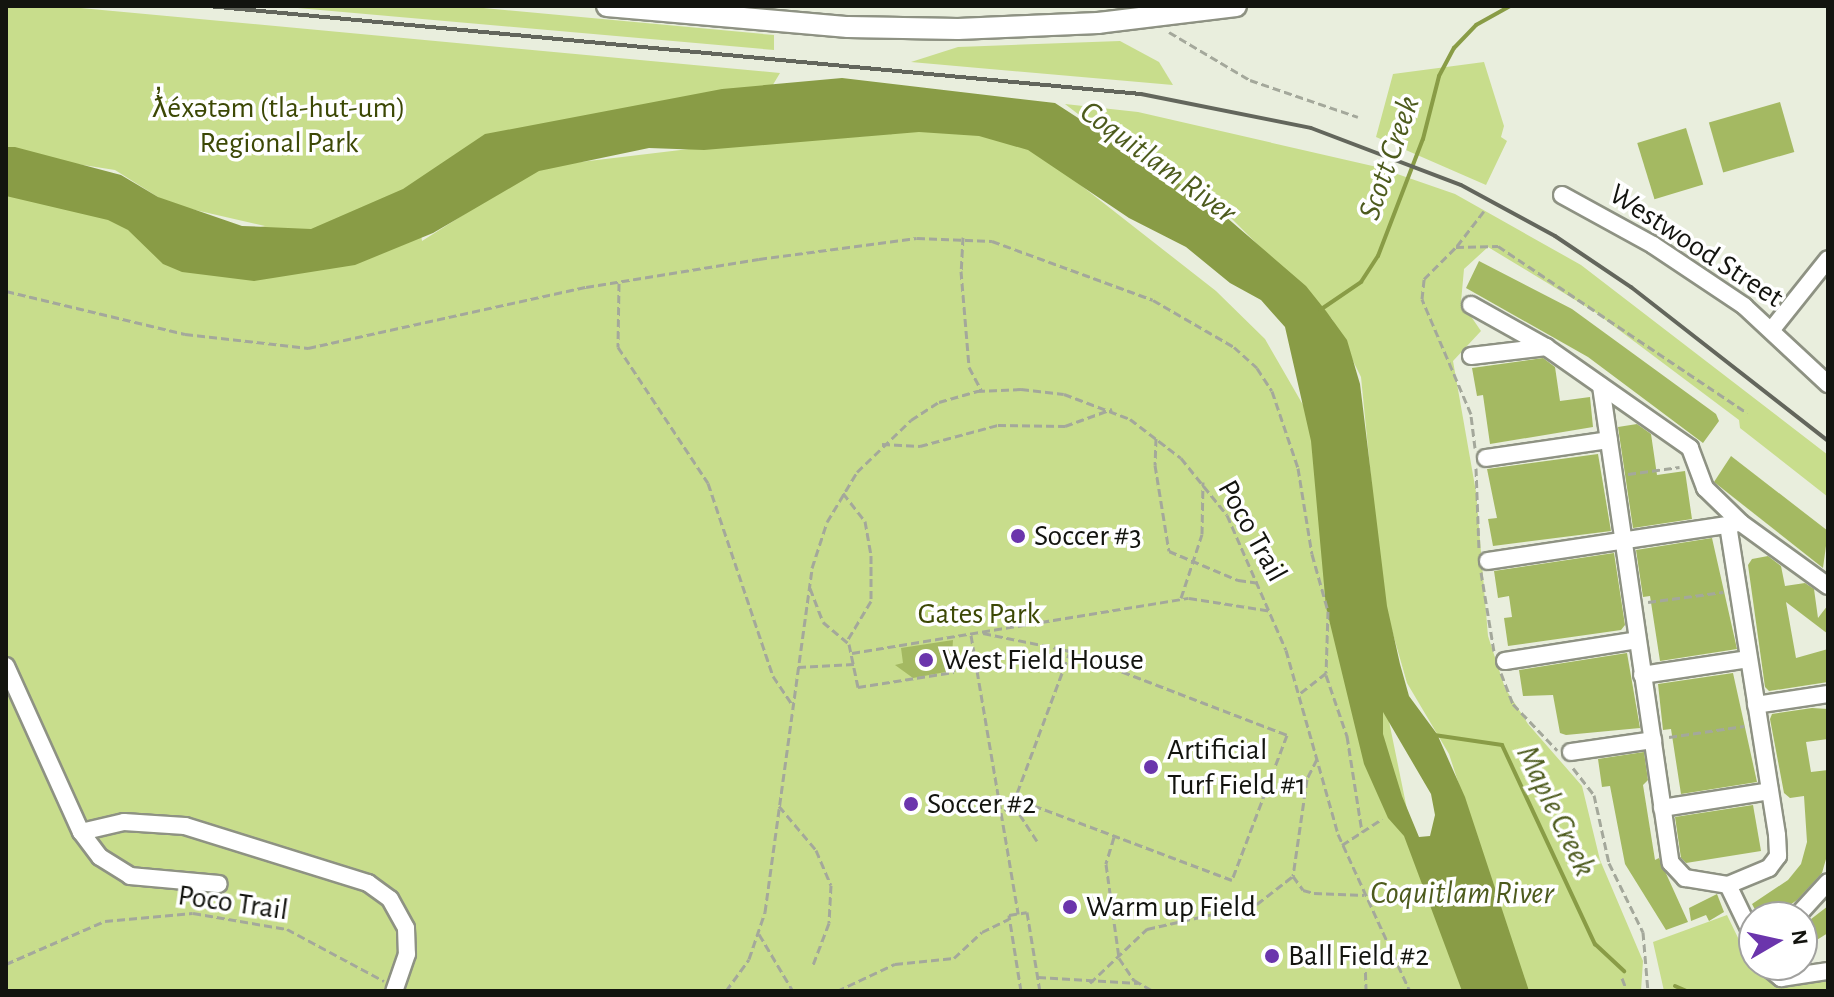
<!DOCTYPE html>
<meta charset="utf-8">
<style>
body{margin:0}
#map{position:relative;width:1834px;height:997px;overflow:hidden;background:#e9eedd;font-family:"Alegreya Sans",sans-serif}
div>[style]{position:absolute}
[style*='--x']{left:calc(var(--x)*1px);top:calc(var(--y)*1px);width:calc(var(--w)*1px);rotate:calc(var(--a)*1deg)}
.green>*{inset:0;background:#c8dd8c}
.water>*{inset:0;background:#899c46}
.stream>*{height:4px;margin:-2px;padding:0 2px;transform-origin:2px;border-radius:2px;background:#899c46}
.building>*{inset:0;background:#a4b962;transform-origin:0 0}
.path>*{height:3px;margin-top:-1.5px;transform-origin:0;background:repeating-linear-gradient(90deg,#a4a89b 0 8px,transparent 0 12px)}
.roads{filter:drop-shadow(2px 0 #8e9283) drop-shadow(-2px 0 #8e9283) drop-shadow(0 2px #8e9283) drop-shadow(0 -2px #8e9283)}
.minor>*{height:16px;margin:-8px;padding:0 8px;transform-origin:8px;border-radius:8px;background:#fff}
.major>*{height:20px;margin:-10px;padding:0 10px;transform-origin:10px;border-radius:10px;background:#fff}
.rail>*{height:4px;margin:-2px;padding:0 2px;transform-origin:2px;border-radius:2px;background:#63665c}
.dots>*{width:22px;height:22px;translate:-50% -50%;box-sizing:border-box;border:4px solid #fff;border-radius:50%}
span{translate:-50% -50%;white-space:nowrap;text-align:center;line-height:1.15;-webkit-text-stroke:7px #fff;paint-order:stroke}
.park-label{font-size:30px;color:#3c4805}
.street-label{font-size:30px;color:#13140f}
.poi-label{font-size:30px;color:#13140f}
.left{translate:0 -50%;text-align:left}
.water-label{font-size:32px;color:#4d5b1d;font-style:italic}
.frame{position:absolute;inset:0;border:8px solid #13140f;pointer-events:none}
.north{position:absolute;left:1738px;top:901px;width:80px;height:80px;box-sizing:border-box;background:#fff;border:2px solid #a1a19f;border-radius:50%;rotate:81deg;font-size:22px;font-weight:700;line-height:32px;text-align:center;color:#13140f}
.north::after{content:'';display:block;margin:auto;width:28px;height:36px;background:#6b35ac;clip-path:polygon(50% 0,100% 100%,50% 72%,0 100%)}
</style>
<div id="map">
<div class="green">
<i style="clip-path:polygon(evenodd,6px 6px,59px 6px,780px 73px,768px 93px,913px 107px,893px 116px,929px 130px,993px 134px,1027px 148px,1069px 176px,1216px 291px,1265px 339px,1336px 462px,1418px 863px,1465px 991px,6px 991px,6px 184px,234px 233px,265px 226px,169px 204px,115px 170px,6px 153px,6px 6px,828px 115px,891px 115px,868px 136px,765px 140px,572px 163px,632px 147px,700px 140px,745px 124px,828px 115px,6px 6px,436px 186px,442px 221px,471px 210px,422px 241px,415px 197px,436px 186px)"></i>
<i style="clip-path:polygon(275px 6px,462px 6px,774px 35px,774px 50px)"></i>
<i style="clip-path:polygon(1120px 41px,1159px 62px,1173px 85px,911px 62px,958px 47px)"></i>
<i style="clip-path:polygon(1484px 62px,1504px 126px,1501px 137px,1507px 141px,1486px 185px,1376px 137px,1393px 74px)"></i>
<i style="clip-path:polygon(1065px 104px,1138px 112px,1377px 167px,1455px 194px,1581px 265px,1828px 455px,1828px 497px,1740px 428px,1739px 420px,1595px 312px,1488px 247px,1464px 269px,1461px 302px,1481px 331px,1453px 361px,1476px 492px,1488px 636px,1505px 688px,1528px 724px,1582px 786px,1600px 860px,1643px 961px,1641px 991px,1526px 991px,1449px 754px,1407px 683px,1383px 599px,1361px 377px,1332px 319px,1226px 213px,1173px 187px)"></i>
<i style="clip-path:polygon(1727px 915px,1754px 971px,1775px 984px,1828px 961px,1828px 991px,1664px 991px,1653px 942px)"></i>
</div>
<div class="water">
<i style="clip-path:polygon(evenodd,842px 78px,1055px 103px,1211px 204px,1306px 286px,1326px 311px,1347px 340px,1360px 384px,1387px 606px,1400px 664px,1409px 696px,1437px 734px,1465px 797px,1529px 991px,1462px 991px,1404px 836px,1388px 818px,1364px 764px,1326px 607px,1311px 441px,1285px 327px,1261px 300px,1230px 283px,1186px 247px,1129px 218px,1028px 150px,979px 136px,919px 132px,704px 150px,649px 148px,539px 171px,433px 233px,355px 265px,254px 281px,182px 272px,163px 264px,128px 230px,108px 220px,6px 196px,6px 147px,15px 147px,121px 175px,158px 197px,242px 226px,311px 229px,403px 189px,485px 134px,722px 89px,842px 78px,1383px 712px,1431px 794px,1435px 815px,1430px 836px,1419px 837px,1402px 796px,1383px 734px,1383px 712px)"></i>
</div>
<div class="stream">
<i style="--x:1320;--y:310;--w:50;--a:-34.3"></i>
<i style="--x:1361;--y:282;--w:31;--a:-57"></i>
<i style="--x:1378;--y:256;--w:125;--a:-69"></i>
<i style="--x:1423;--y:139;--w:65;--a:-75.7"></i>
<i style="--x:1439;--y:76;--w:32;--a:-62"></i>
<i style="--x:1454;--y:48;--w:32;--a:-46"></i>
<i style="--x:1476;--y:25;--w:39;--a:-29"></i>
<i style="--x:1434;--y:735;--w:69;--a:8.4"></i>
<i style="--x:1502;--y:745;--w:220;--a:65"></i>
<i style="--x:1595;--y:944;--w:40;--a:43"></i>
<i style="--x:1675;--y:986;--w:12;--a:24"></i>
</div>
<div class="building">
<i style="left:1780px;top:102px;width:52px;height:74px;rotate:74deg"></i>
<i style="left:1686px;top:128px;width:59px;height:51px;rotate:73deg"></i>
<i style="clip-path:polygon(1479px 261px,1572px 309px,1716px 414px,1719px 421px,1703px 443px,1588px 357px,1466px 288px)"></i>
<i style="clip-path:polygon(1543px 358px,1555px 367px,1560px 401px,1590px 397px,1593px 427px,1490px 444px,1483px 395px,1477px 396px,1472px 368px)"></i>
<i style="clip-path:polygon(1637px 424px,1651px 434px,1657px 475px,1685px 471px,1692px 519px,1633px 528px,1618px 427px)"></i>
<i style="clip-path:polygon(1598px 454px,1611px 531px,1493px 546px,1488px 519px,1497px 518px,1487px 469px)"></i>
<i style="clip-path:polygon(1731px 456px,1828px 531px,1823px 568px,1714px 482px)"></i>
<i style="clip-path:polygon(1712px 538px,1737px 649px,1660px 661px,1650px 596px,1643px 597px,1636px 550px)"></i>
<i style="clip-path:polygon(1614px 553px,1625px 625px,1621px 630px,1508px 646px,1504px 618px,1512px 617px,1509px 596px,1498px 598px,1494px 571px)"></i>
<i style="clip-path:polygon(1768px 556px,1781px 566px,1785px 586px,1805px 583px,1814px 589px,1818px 618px,1828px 605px,1828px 634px,1786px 602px,1796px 658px,1828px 649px,1828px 682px,1769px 691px,1765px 687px,1748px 565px,1752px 559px)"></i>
<i style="clip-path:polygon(953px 640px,951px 671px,913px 678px,895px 665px,903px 663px,901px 648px)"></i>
<i style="clip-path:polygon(1627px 653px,1640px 728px,1566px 735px,1560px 733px,1553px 695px,1523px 696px,1519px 670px)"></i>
<i style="clip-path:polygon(1733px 673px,1757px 782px,1681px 794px,1671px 729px,1663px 730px,1658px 684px)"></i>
<i style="clip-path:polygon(1812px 708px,1828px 709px,1828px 739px,1806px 742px,1811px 772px,1828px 770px,1828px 852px,1822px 873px,1797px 900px,1773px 917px,1759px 917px,1752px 904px,1788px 880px,1801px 864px,1807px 842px,1804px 796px,1790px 798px,1784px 793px,1770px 719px,1772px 714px)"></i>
<i style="clip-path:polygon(1644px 752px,1648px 780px,1643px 785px,1655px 860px,1659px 858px,1688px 922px,1666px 930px,1625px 864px,1610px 786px,1602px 787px,1598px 759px)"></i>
<i style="clip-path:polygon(1753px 805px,1761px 851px,1686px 863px,1681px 858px,1675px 817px)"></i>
<i style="clip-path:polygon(1717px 894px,1724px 912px,1709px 921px,1706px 915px,1691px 921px,1689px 908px)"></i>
<i style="clip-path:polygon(1828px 906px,1828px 933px,1807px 946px,1802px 926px)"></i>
</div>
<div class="path">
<i style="--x:1169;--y:32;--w:94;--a:30.7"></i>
<i style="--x:1250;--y:80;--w:114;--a:18.9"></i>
<i style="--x:963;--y:237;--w:34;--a:93"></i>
<i style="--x:961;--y:271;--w:96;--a:85.2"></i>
<i style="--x:969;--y:367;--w:26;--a:62"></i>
<i style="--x:1457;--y:246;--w:44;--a:-52.4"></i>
<i style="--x:619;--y:283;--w:64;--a:90.9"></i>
<i style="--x:618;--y:347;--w:163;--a:56.5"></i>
<i style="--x:708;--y:483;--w:204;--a:71.4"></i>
<i style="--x:773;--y:676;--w:36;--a:56"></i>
<i style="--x:6;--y:291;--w:184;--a:13.5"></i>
<i style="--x:185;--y:334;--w:124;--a:6.5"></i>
<i style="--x:308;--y:348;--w:285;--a:-12.4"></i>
<i style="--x:586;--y:287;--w:175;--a:-9.2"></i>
<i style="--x:759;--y:259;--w:159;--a:-7.6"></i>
<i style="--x:917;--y:238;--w:75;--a:2.3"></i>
<i style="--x:992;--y:241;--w:171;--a:20.1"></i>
<i style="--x:1153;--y:300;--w:94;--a:30.1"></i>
<i style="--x:1234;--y:347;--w:31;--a:42"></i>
<i style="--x:1257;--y:368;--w:27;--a:57"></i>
<i style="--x:1272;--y:391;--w:81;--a:71.3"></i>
<i style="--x:1298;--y:468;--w:87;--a:80.8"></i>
<i style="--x:1312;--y:554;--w:59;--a:74.3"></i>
<i style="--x:1328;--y:611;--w:62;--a:91.8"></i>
<i style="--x:1326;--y:673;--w:33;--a:142"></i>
<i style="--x:1156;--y:438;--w:27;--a:92"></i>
<i style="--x:1155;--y:465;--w:87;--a:80.8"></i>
<i style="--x:1169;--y:551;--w:75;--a:22.8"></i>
<i style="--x:1238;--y:580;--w:22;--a:8"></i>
<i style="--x:882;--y:444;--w:38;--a:3"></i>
<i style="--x:920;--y:446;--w:81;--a:-15.1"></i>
<i style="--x:998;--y:425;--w:67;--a:0.9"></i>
<i style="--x:1065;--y:426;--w:50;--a:-19.9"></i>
<i style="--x:1475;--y:448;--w:34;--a:-97"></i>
<i style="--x:1471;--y:414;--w:125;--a:-113.1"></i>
<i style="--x:1422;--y:299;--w:20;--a:-84"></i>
<i style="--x:1424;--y:279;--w:45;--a:-45"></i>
<i style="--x:1456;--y:247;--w:42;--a:-1.4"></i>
<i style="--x:1498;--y:246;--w:300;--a:33.8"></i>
<i style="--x:1476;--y:468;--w:80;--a:87.9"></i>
<i style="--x:1628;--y:474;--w:52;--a:-7.7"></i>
<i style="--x:843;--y:493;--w:36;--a:52"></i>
<i style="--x:865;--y:521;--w:35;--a:80"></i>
<i style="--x:871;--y:555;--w:46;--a:90"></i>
<i style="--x:871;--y:601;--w:47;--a:121"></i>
<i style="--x:1481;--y:572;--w:80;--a:80.7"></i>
<i style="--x:810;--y:588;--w:36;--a:69"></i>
<i style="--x:823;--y:622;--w:34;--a:40"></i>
<i style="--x:849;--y:644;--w:44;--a:78.2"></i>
<i style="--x:858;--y:687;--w:97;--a:-8.9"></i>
<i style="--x:954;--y:672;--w:10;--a:-101"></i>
<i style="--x:952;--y:662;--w:22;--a:-8"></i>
<i style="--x:1181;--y:598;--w:67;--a:-71.8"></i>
<i style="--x:1202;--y:534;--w:52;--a:-88.9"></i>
<i style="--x:1648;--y:602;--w:76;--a:-7.6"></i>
<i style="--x:983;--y:633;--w:85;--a:11.6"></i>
<i style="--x:1066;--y:650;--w:237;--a:21"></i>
<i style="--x:1287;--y:735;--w:155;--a:110.8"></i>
<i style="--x:1232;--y:880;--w:224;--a:-159.4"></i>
<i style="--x:1022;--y:801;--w:24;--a:152"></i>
<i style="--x:971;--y:635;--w:283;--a:80.4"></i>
<i style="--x:852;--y:653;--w:341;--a:-9.3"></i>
<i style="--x:1189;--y:598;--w:84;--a:8.9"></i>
<i style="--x:798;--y:667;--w:56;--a:-3.1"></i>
<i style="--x:1501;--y:673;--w:33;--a:69"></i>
<i style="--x:1513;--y:704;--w:64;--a:46.3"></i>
<i style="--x:1326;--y:675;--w:65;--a:71"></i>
<i style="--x:1347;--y:736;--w:97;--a:81.1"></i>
<i style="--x:1669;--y:737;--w:76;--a:-8.3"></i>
<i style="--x:1317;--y:759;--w:22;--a:117"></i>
<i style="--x:1307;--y:779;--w:98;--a:98.2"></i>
<i style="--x:1293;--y:876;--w:17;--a:54"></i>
<i style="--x:1303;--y:890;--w:11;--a:15"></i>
<i style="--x:1314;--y:893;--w:50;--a:2.3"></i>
<i style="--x:1573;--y:768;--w:34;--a:52"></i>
<i style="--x:1594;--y:795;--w:70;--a:77.6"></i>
<i style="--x:1609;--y:863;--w:77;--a:63.8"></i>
<i style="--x:1643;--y:932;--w:59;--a:85.2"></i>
<i style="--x:779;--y:806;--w:57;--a:49.9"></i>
<i style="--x:816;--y:850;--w:38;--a:67"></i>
<i style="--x:831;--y:885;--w:38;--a:93"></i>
<i style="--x:829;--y:923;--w:45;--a:110.9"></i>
<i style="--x:1114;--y:837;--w:28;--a:107"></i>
<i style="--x:1106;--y:864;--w:95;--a:82.1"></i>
<i style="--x:1119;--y:958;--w:27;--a:56"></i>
<i style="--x:1134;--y:980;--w:22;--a:30"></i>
<i style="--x:1037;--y:841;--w:44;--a:-123"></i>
<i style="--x:1013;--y:804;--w:160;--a:-69.5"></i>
<i style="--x:1342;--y:845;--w:48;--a:-33"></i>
<i style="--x:759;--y:934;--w:66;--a:59.2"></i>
<i style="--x:1365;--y:960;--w:31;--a:88"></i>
<i style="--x:6;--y:964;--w:108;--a:-23.5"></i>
<i style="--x:105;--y:921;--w:88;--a:-5.2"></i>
<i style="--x:193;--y:913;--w:95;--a:9.7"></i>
<i style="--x:287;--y:929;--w:110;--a:28.2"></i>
<i style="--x:1038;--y:977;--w:100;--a:3.4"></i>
<i style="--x:1622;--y:978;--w:14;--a:69"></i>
<i style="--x:1090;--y:983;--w:79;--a:-43.5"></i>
<i style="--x:1147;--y:929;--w:113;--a:-12.8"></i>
<i style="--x:1257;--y:904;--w:46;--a:-37.9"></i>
<i style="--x:726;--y:991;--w:39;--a:-54"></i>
<i style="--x:749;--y:959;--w:50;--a:-71.2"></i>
<i style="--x:765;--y:912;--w:347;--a:-82.2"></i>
<i style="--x:812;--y:568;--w:48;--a:-71.9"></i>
<i style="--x:827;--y:522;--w:58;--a:-59"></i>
<i style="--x:857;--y:472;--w:75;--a:-43.9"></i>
<i style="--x:911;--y:420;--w:33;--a:-33"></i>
<i style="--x:939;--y:402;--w:40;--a:-16"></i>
<i style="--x:977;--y:391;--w:44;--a:-2.6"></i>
<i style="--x:1021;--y:389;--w:43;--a:6.6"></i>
<i style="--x:1064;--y:394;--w:71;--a:20.7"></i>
<i style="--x:1130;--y:419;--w:64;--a:37.4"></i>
<i style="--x:1181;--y:458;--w:73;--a:51.1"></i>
<i style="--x:1227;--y:515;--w:147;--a:66.4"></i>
<i style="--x:1286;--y:650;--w:191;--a:74.2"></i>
<i style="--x:1338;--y:834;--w:173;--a:65.4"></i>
<i style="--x:837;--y:991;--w:64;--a:-25"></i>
<i style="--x:895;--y:964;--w:59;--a:-5.8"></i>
<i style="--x:954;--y:958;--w:38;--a:-43"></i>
<i style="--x:982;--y:932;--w:30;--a:-26"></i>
<i style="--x:1021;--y:991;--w:77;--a:-99"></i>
<i style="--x:1009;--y:915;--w:18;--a:-9"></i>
<i style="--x:1027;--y:912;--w:80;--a:80.7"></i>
</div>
<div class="roads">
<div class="minor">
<i style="--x:1562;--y:195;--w:104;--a:28.8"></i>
<i style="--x:1653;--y:245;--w:110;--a:33.8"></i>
<i style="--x:1744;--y:306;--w:115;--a:42.9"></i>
<i style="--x:1471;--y:305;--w:86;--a:29.2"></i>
<i style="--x:1546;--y:347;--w:176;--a:35"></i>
<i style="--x:1690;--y:448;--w:43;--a:69.4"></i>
<i style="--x:1705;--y:488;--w:50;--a:44.2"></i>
<i style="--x:1741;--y:523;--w:107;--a:35.9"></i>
<i style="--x:1773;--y:328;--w:88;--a:-51.4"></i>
<i style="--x:1471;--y:356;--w:76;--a:-6.8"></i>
<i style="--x:1601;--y:386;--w:482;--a:81.7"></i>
<i style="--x:1671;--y:863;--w:21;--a:47"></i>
<i style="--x:1685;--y:878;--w:44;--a:9.2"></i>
<i style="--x:1486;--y:458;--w:124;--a:-8.3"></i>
<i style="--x:1728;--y:525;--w:314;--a:81"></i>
<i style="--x:1777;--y:835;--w:21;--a:87"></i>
<i style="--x:1778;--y:856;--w:15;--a:127"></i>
<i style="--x:1769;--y:868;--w:44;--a:157.5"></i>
<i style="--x:1728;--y:885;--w:60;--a:64.3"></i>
<i style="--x:1488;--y:561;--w:254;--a:-8.6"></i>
<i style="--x:1505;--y:661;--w:134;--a:-9"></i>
<i style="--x:6;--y:666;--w:182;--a:65.7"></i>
<i style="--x:81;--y:832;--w:44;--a:-13.1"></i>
<i style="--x:124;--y:822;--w:61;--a:3.8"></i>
<i style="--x:185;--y:826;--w:192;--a:17.3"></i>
<i style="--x:368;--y:883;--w:27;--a:36"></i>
<i style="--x:390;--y:899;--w:33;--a:61"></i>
<i style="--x:406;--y:928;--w:26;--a:88"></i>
<i style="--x:407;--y:954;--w:39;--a:109"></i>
<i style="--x:1642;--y:675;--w:108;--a:-8.5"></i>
<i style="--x:1756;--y:705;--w:73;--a:-8.7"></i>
<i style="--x:1571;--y:752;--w:83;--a:-8.3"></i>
<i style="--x:1662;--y:808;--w:109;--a:-8.9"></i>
<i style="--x:81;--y:832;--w:31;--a:53"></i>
<i style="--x:100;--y:857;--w:36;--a:32"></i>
<i style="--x:130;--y:876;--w:89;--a:5.1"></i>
<i style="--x:1796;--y:917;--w:47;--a:-47.6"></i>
<i style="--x:1765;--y:965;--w:21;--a:39"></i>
<i style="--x:1781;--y:978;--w:48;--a:-8.5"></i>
</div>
<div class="major">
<i style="--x:607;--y:6;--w:242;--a:5"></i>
<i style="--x:848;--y:27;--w:110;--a:1"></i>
<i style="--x:958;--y:29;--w:140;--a:-2.5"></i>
<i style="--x:1098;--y:23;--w:139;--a:-7"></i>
</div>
</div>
<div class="rail">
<i style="--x:208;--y:6;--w:937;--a:5.39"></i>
<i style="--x:1141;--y:94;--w:173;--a:11.3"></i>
<i style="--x:1311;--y:128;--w:160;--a:20.8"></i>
<i style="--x:1461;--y:185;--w:107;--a:28.5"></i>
<i style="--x:1555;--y:236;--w:92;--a:33.9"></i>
<i style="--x:1631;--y:287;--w:250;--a:38"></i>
</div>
<div class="dots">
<i style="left:1018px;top:536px;background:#6b35ac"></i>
<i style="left:926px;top:660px;background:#6b35ac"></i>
<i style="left:1151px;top:767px;background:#6b35ac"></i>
<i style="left:911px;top:804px;background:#6b35ac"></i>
<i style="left:1070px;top:907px;background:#6b35ac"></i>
<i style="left:1272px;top:956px;background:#6b35ac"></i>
</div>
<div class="park-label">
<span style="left:279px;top:125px">ƛ̓éxətəm (tla-hut-um)<br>Regional Park</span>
<span style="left:979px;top:614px">Gates Park</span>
</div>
<div class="street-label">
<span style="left:1696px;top:246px;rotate:33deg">Westwood Street</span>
<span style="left:1252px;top:531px;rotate:61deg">Poco Trail</span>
<span style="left:233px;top:903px;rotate:8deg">Poco Trail</span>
</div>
<div class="poi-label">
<span class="left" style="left:1034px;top:536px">Soccer #3</span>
<span class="left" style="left:942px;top:660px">West Field House</span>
<span class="left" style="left:1167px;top:767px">Artificial<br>Turf Field #1</span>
<span class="left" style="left:927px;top:804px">Soccer #2</span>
<span class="left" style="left:1086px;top:907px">Warm up Field</span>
<span class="left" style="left:1288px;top:956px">Ball Field #2</span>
</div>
<div class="water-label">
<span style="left:1389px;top:158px;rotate:-71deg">Scott Creek</span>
<span style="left:1158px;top:162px;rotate:36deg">Coquitlam River</span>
<span style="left:1556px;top:811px;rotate:64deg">Maple Creek</span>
<span style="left:1462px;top:893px">Coquitlam River</span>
</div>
<div class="frame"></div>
<div class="north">N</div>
</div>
